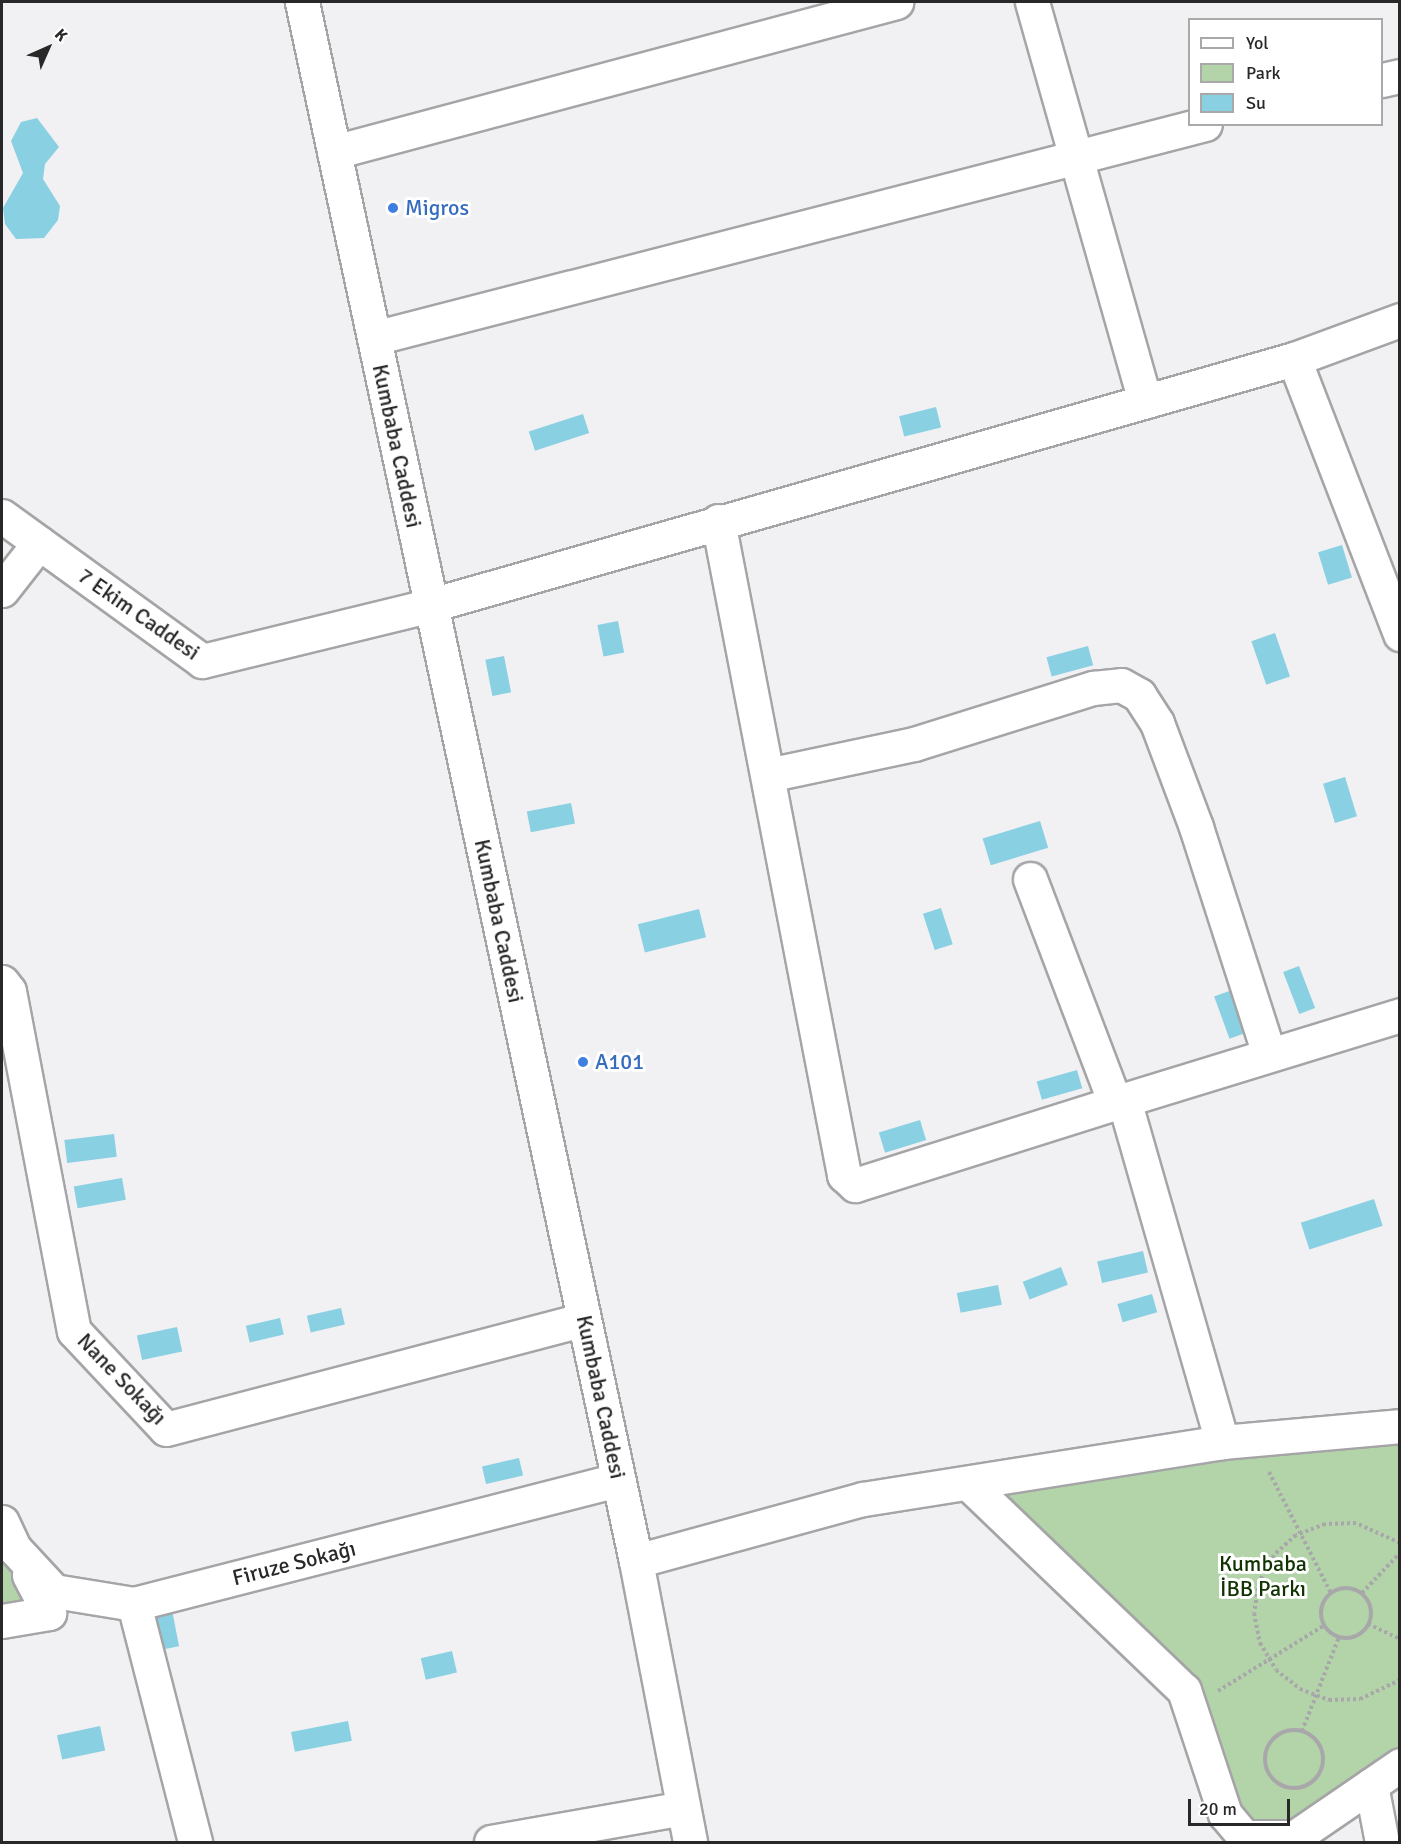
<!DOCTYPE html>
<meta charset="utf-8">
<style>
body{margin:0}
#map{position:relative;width:1401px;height:1844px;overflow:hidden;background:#f1f0f3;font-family:Signika,sans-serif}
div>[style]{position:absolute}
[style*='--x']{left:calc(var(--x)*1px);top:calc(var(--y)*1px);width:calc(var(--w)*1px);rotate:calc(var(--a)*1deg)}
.green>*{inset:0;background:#b3d3a8}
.water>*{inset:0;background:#89d0e3;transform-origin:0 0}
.path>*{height:4px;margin-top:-2px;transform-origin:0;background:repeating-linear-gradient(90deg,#a8a7aa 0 3px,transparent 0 6px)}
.path>.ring{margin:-2px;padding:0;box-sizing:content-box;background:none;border:4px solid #a8a7aa;border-radius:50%}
.roads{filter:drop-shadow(2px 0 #a5a4a7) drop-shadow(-2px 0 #a5a4a7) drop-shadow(0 2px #a5a4a7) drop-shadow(0 -2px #a5a4a7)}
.street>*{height:33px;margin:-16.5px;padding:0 16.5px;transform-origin:16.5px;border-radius:16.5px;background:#fff}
.secondary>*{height:33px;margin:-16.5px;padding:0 16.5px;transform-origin:16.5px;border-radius:16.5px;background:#fff}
.dots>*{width:16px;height:16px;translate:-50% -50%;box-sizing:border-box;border:3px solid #fff;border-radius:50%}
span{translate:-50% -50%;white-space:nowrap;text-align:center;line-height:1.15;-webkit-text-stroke:6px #fff;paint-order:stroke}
.shop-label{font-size:22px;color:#366cbe}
.left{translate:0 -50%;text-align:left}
.street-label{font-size:22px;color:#282829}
.park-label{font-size:22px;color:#113302}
.frame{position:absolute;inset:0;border:3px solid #282829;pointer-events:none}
.legend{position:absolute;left:1188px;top:18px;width:195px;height:108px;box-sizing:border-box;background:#fff;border:2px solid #a9a9a9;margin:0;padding:8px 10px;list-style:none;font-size:18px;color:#282829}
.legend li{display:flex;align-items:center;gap:12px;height:30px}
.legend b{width:30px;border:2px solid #a9a9a9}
.north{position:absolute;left:18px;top:18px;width:60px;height:60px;-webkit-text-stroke:4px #fff;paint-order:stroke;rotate:45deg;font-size:16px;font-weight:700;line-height:24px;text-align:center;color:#282829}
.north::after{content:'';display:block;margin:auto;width:21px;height:27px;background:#282829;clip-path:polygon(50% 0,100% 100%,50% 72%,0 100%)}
.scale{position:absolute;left:1188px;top:1799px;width:102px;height:27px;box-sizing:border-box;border:3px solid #282829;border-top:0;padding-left:8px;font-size:18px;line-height:21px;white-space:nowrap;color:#282829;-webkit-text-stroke:4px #fff;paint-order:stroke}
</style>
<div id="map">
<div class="green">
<i style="clip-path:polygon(1399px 1426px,1399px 1765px,1295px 1837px,1244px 1837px,1184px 1690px,970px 1485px)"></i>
<i style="clip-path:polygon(2px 1547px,34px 1602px,2px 1608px)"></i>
</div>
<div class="water">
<i style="clip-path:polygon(37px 118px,59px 147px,45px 164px,43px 179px,60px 206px,58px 220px,44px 238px,16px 239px,5px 224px,3px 208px,23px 173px,11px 141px,21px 122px)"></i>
<i style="left:936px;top:407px;width:21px;height:38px;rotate:76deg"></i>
<i style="left:583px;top:414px;width:20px;height:57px;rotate:72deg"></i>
<i style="left:1342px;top:545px;width:34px;height:25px;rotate:73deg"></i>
<i style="left:618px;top:621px;width:32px;height:21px;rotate:79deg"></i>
<i style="left:1275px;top:633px;width:46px;height:25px;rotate:71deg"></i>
<i style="left:1088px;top:646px;width:20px;height:43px;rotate:75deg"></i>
<i style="left:504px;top:656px;width:37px;height:19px;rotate:79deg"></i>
<i style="left:1345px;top:777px;width:41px;height:23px;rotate:73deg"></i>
<i style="left:571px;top:803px;width:21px;height:45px;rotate:79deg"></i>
<i style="left:1040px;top:821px;width:28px;height:60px;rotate:73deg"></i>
<i style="left:941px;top:908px;width:38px;height:19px;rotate:72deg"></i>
<i style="left:699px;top:909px;width:29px;height:63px;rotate:76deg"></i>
<i style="left:1299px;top:966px;width:45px;height:17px;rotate:69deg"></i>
<i style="left:1232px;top:990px;width:45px;height:19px;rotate:70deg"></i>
<i style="left:1077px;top:1070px;width:19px;height:42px;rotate:74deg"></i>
<i style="left:920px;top:1120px;width:21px;height:43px;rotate:73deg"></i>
<i style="left:114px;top:1134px;width:23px;height:50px;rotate:83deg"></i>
<i style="left:122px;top:1178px;width:22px;height:49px;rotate:80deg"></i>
<i style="left:1374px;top:1199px;width:28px;height:77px;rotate:72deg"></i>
<i style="left:1143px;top:1251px;width:22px;height:47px;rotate:77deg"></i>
<i style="left:1061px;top:1267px;width:19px;height:41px;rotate:69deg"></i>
<i style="left:998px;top:1285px;width:20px;height:42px;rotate:79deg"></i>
<i style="left:1152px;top:1294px;width:19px;height:36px;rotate:74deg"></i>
<i style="left:341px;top:1308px;width:17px;height:35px;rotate:77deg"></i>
<i style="left:280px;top:1318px;width:17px;height:35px;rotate:77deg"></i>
<i style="left:177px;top:1327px;width:25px;height:41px;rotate:78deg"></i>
<i style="left:519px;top:1458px;width:18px;height:38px;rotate:77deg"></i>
<i style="left:172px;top:1610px;width:37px;height:17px;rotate:79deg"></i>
<i style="left:452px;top:1651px;width:22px;height:32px;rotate:77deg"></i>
<i style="left:348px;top:1721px;width:20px;height:58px;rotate:79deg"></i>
<i style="left:100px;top:1726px;width:25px;height:44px;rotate:78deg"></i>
</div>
<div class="path">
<i style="--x:1269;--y:1472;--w:136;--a:62.9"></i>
<i style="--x:1400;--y:1543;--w:48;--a:-155.6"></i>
<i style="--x:1356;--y:1523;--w:31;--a:178"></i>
<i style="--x:1325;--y:1524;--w:31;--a:159"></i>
<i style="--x:1296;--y:1535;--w:30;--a:138"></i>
<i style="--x:1274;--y:1555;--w:31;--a:119"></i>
<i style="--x:1259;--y:1582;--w:31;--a:99"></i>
<i style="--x:1254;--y:1613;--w:31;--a:79"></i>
<i style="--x:1260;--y:1643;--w:31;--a:59"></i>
<i style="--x:1276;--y:1670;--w:31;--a:38"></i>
<i style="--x:1300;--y:1689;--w:31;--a:21"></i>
<i style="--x:1329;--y:1700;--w:31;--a:-2"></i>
<i style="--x:1360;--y:1699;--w:44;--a:-25.4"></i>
<i class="ring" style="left:1321px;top:1588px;width:46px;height:46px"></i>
<i style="--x:1362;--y:1593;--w:55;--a:-46.5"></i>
<i style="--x:1368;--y:1624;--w:35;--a:25"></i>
<i style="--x:1218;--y:1691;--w:126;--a:-31.7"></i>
<i class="ring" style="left:1265px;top:1730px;width:54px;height:54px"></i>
<i style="--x:1302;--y:1731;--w:101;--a:-68.5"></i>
</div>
<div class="roads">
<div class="street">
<i style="--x:1032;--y:2;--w:415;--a:74.2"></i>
<i style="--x:1382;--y:80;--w:18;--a:-13"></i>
<i style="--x:334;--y:152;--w:582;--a:-14.94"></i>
<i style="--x:374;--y:338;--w:858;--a:-14.44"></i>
<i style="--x:1294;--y:359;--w:295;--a:68.9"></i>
<i style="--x:718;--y:521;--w:666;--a:79.09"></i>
<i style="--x:844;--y:1175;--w:15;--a:42"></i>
<i style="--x:855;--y:1185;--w:282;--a:-17.5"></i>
<i style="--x:1124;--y:1100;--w:356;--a:74"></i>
<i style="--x:2;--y:590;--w:60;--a:-51.8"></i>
<i style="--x:431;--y:605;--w:897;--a:-15.91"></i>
<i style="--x:1294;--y:359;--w:113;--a:-20.2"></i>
<i style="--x:768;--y:775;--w:149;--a:-12"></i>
<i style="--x:914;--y:744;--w:188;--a:-17.4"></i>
<i style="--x:1093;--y:688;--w:28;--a:-6"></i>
<i style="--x:1121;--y:685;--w:21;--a:29"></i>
<i style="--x:1139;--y:695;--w:33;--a:57"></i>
<i style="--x:1157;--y:723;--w:111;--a:69.4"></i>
<i style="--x:1196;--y:827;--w:239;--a:72.2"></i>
<i style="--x:1030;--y:879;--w:240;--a:69.2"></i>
<i style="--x:2;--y:982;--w:11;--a:52"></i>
<i style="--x:9;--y:991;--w:346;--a:79.2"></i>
<i style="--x:74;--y:1331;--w:134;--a:46.8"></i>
<i style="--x:166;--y:1429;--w:432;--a:-14.7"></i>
<i style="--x:1124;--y:1100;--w:289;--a:-17.1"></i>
<i style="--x:970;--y:1485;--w:296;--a:43.8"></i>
<i style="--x:1184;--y:1690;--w:131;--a:71.7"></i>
<i style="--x:1225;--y:1814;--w:30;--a:50"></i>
<i style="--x:1244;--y:1837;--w:51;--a:0"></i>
<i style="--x:1295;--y:1837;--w:127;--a:-34.4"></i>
<i style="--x:2;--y:1522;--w:29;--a:65"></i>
<i style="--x:14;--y:1548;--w:59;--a:47.1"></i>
<i style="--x:54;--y:1591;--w:81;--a:9.2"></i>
<i style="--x:134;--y:1604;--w:500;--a:-14.4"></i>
<i style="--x:636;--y:1561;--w:235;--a:-15.3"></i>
<i style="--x:863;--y:1499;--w:363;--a:-9"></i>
<i style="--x:1222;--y:1442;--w:179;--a:-5.1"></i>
<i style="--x:134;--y:1604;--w:246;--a:75.6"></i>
<i style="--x:2;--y:1621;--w:48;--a:-9.7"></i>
<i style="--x:49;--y:1613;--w:43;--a:-117.8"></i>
<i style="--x:1371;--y:1785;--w:58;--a:79.1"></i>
<i style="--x:491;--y:1842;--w:195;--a:-10"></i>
</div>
<div class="secondary">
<i style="--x:302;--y:2;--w:1594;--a:77.91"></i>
<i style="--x:636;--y:1561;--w:286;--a:79.1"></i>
<i style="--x:2;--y:516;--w:247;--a:35.9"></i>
<i style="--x:202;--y:661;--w:236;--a:-13.7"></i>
</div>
</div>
<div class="dots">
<i style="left:393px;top:208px;background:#3f7fe0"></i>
<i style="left:583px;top:1062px;background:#3f7fe0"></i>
</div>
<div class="shop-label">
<span class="left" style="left:405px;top:208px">Migros</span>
<span class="left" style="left:595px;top:1062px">A101</span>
</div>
<div class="street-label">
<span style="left:397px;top:446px;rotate:78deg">Kumbaba Caddesi</span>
<span style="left:139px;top:614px;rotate:35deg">7 Ekim Caddesi</span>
<span style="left:499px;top:921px;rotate:78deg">Kumbaba Caddesi</span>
<span style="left:122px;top:1379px;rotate:46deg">Nane Sokağı</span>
<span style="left:601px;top:1397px;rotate:78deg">Kumbaba Caddesi</span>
<span style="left:294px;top:1563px;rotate:-14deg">Firuze Sokağı</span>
</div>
<div class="park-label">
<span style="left:1263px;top:1576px">Kumbaba<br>İBB Parkı</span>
</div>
<div class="frame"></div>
<ul class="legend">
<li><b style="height:8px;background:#fff"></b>Yol</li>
<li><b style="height:16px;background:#b3d3a8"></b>Park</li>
<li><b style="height:16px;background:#89d0e3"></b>Su</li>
</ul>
<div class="north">K</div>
<div class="scale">20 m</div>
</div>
